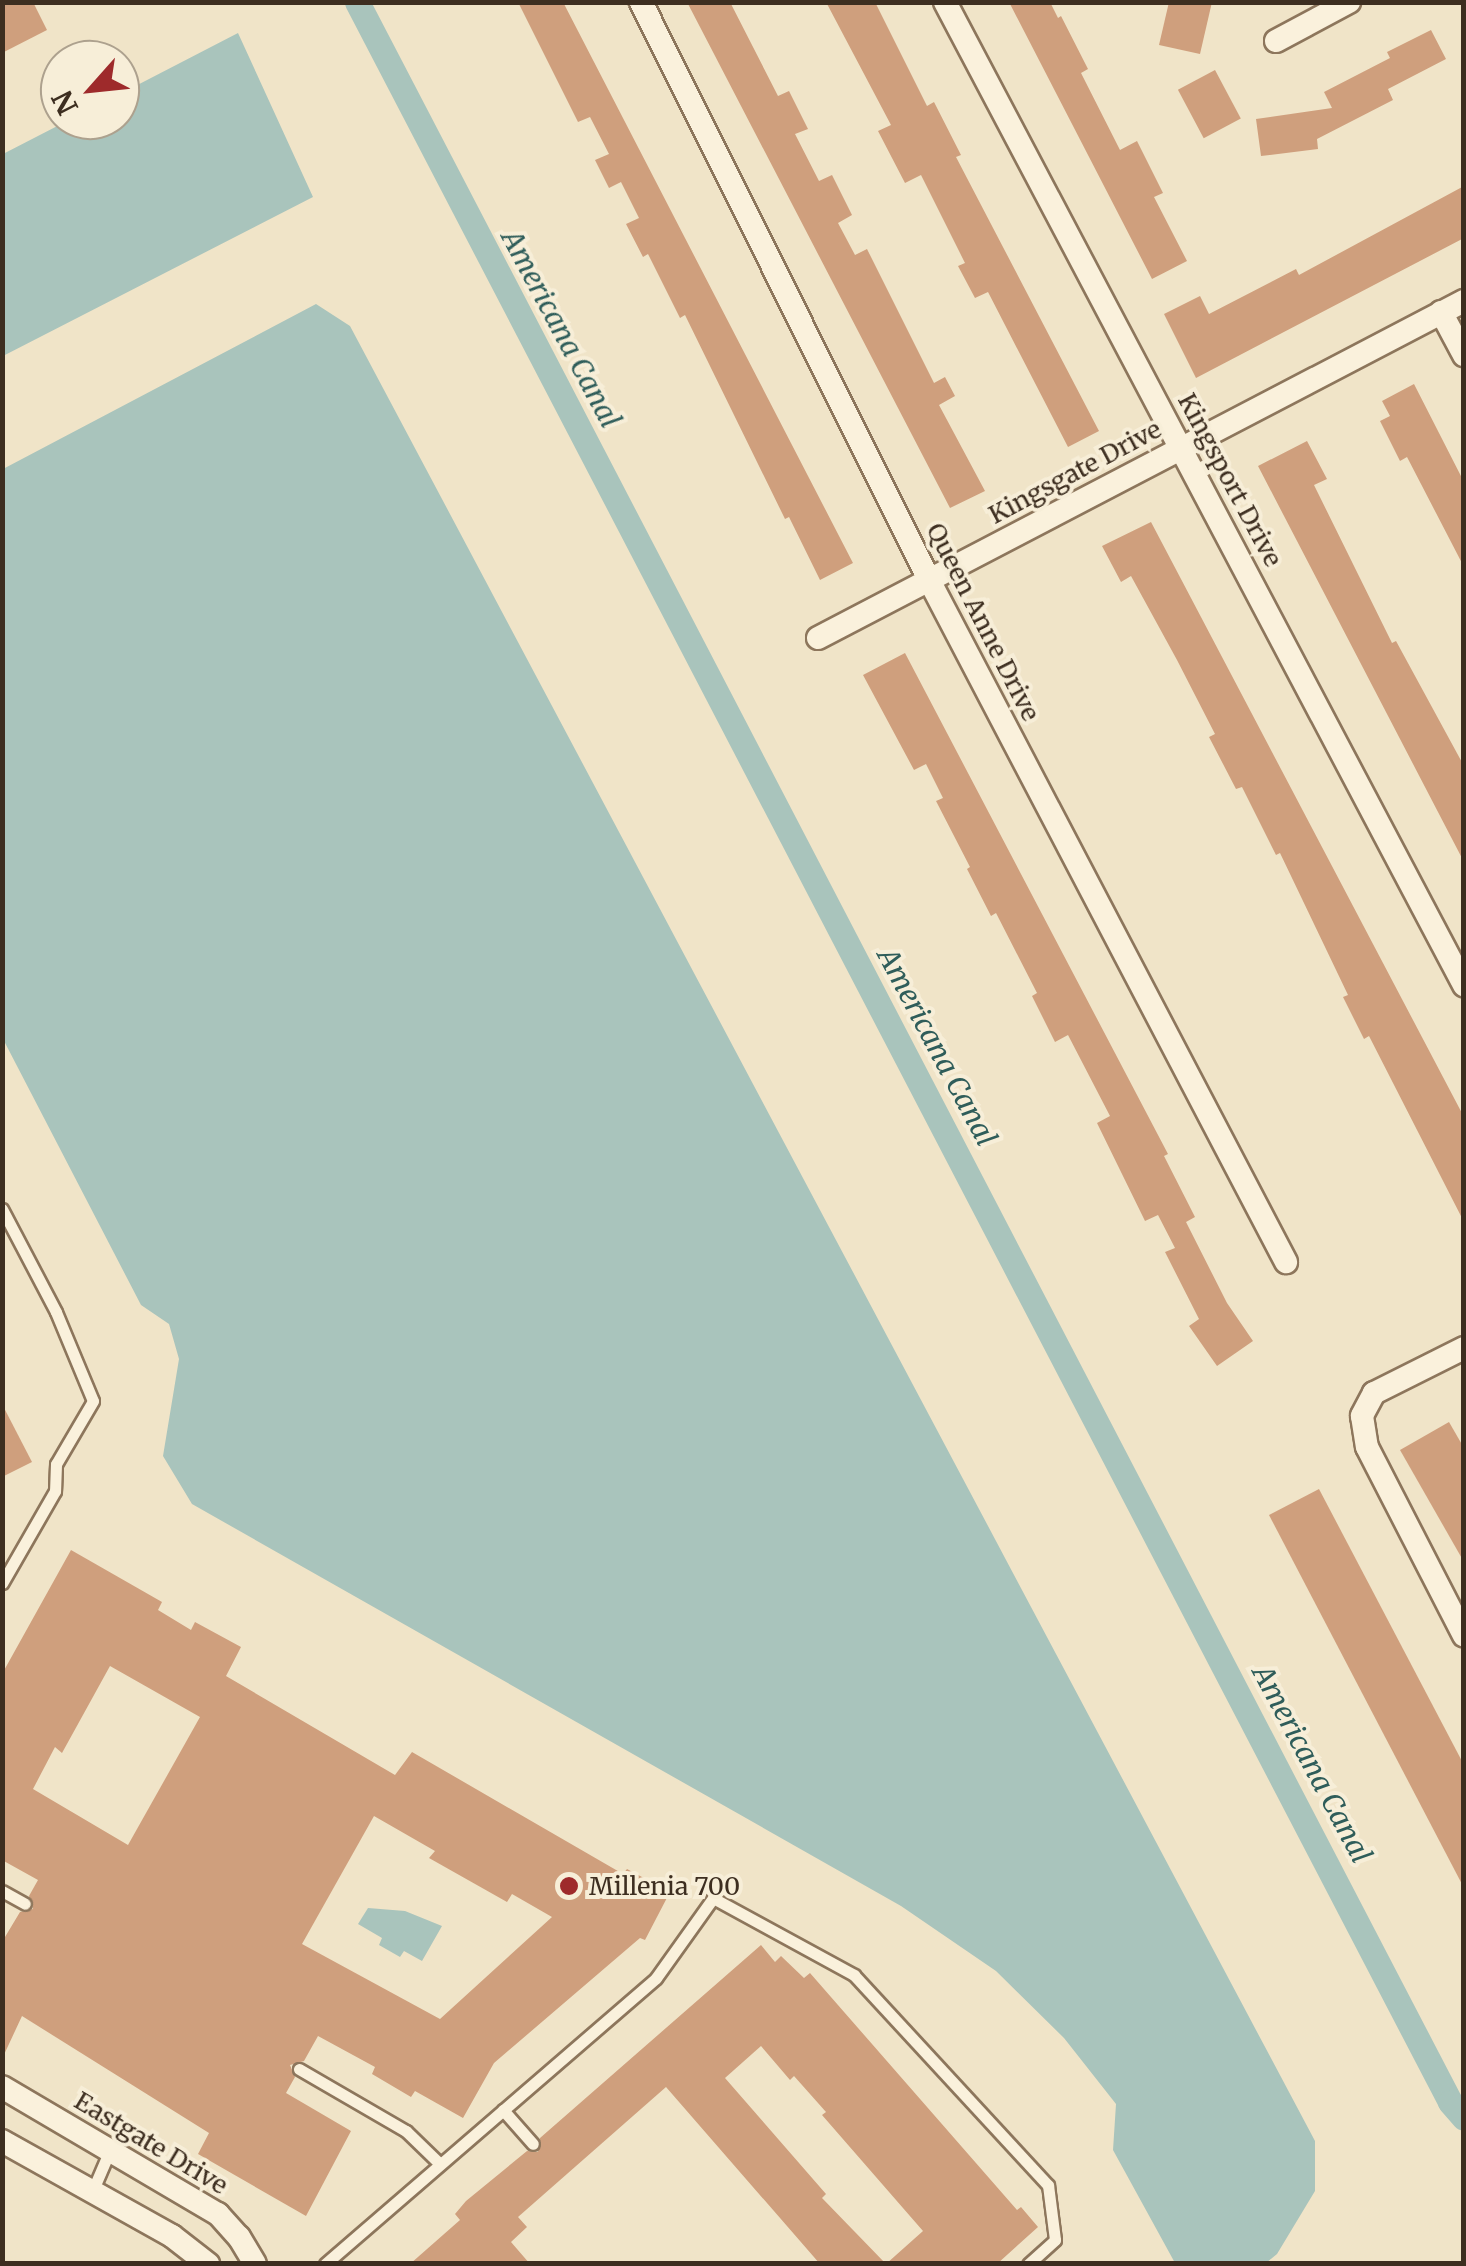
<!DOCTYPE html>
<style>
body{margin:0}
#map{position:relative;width:1466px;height:2266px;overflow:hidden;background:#f0e4c8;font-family:Merriweather,serif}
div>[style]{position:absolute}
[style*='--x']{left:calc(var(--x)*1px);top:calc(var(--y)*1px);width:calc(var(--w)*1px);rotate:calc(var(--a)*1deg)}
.water>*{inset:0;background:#a9c4bc}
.canal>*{height:25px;margin:-12.5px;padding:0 12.5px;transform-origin:12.5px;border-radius:12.5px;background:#a9c4bc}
.building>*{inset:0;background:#cf9f7d;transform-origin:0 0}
.roads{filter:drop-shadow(2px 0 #8d765c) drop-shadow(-2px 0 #8d765c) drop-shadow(0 2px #8d765c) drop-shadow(0 -2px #8d765c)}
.service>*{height:11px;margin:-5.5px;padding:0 5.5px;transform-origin:5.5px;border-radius:5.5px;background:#faf1dc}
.minor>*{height:22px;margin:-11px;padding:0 11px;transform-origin:11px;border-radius:11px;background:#faf1dc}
.dots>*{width:28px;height:28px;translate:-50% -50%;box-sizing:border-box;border:5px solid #f7eed8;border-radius:50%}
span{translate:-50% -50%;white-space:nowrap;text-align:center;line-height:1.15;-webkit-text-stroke:8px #f7eed8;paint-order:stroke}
.street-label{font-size:25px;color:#3d2e20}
.poi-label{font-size:25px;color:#3d2e20}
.left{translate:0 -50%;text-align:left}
.water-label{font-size:28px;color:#2f5d5a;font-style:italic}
.frame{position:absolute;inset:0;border:5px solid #3d2e20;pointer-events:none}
.north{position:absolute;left:40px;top:40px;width:100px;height:100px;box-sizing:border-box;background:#f7eed8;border:2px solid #ada18e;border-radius:50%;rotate:243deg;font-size:28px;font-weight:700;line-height:40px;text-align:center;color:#3d2e20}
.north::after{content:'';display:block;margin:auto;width:35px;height:45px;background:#9e2a2b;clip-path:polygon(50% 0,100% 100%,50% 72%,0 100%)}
</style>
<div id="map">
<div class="water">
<i style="clip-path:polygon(238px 33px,313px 197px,3px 356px,3px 154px,69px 120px,120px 120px,120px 94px)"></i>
<i style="clip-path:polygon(316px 304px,350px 326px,1315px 2141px,1315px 2191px,1277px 2254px,1266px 2263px,1175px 2263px,1113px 2150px,1116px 2104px,1064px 2038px,996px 1971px,901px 1906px,192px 1504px,163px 1456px,179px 1359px,169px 1324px,141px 1305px,3px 1039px,3px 469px)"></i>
<i style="clip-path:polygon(368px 1908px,405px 1911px,442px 1926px,422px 1961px,404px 1951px,400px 1957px,379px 1945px,382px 1938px,358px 1924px)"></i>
</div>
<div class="canal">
<i style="--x:357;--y:2;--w:2367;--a:62.5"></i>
<i style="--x:1450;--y:2102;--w:21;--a:49"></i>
</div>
<div class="building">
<i style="clip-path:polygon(2px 2px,33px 2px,47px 30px,2px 53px)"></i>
<i style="clip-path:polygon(518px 2px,563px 2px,853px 563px,820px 580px,789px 517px,785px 519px,685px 315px,680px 318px,648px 254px,643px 257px,626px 224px,639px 218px,621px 182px,609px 188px,595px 160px,609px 154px,590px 117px,578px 122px)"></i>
<i style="clip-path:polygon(687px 2px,730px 2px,778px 96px,789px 91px,808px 129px,795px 134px,819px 181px,832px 175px,852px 215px,838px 223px,855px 255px,867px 249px,934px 383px,945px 377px,955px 396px,939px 405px,985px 491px,950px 508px)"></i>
<i style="clip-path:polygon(826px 2px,875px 2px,927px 106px,934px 102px,961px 155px,956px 157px,1099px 431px,1068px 447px,988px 292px,975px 298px,958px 266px,965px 263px,921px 175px,905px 183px,878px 131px,891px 125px)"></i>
<i style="clip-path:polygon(1009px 2px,1050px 2px,1058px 18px,1061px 16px,1088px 69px,1081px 73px,1120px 150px,1137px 141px,1163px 193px,1154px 197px,1187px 261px,1152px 279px)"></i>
<i style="clip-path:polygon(1169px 2px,1212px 2px,1200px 54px,1159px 45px)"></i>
<i style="clip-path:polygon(1431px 30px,1446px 59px,1388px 89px,1393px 100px,1317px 139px,1318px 149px,1261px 156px,1256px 119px,1332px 108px,1324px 92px,1390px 58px,1387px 52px)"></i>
<i style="left:1215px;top:70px;width:55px;height:42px;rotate:62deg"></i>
<i style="clip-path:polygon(1464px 186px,1464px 238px,1196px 378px,1164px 314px,1200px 296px,1209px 314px,1296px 269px,1299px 275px)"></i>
<i style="clip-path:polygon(1414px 384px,1464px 482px,1464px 567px,1407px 457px,1400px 461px,1380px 421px,1390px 416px,1382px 401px)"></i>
<i style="clip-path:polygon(1307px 441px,1327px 479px,1314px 485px,1392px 643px,1396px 641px,1464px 766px,1464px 862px,1258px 466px)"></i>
<i style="clip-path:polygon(1151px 522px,1464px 1117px,1464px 1222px,1369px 1036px,1364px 1039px,1343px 997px,1348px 995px,1280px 853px,1276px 855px,1242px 787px,1236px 789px,1209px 737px,1215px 734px,1177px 660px,1131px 576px,1121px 582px,1102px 546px)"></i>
<i style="clip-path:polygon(905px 653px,1168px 1154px,1164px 1156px,1195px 1217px,1186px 1222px,1227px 1303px,1253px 1341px,1217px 1366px,1189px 1326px,1199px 1319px,1165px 1252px,1175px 1248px,1158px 1215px,1145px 1221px,1097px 1123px,1110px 1116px,1068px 1035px,1055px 1042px,1032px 996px,1037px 993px,996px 913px,991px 916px,967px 869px,970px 867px,936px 801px,943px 798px,926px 764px,914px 770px,863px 675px)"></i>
<i style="clip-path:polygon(2px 1404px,32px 1462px,2px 1477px)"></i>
<i style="clip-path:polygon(1449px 1422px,1464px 1448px,1464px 1562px,1400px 1450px)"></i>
<i style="clip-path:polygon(1319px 1489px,1464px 1765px,1464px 1888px,1269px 1515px)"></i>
<i style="clip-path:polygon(evenodd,71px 1550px,162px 1602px,158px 1610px,191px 1630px,195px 1622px,241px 1647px,226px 1676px,395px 1775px,412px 1752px,623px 1874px,627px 1869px,670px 1892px,645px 1940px,640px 1938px,494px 2063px,463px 2118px,415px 2091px,411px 2097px,372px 2074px,375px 2067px,318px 2036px,304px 2061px,290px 2065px,295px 2077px,286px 2093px,351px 2131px,306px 2216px,198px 2154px,209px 2133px,22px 2016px,2px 2059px,2px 1942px,20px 1912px,33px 1909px,29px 1896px,38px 1880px,2px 1860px,2px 1674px,71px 1550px,110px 1666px,200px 1717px,128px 1845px,33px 1789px,55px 1747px,62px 1753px,110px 1666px,71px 1550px,374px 1816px,435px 1851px,429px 1858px,507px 1902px,512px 1894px,552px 1917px,440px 2019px,302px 1944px,374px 1816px)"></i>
<i style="clip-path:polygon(761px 1945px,775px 1962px,781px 1956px,804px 1978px,810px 1973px,1017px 2210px,1021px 2207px,1038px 2227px,997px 2264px,886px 2264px,923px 2231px,822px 2115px,826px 2112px,794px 2076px,790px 2080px,761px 2046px,725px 2078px,826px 2194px,822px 2198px,886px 2264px,820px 2264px,666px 2087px,518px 2217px,527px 2227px,511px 2242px,530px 2264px,410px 2264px,460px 2220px,455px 2214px,466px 2201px,527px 2151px,538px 2152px,540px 2138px)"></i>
</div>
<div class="roads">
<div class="service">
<i style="--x:2;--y:1209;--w:116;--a:62.3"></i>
<i style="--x:56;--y:1312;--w:96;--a:67.4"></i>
<i style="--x:93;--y:1401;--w:73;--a:120.4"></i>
<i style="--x:56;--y:1464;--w:27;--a:92"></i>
<i style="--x:55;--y:1491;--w:106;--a:119.9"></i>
<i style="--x:2;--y:1891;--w:26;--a:29"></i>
<i style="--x:299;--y:2069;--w:124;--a:30.1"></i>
<i style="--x:406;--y:2131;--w:47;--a:44.1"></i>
<i style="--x:503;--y:2110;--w:45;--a:48.6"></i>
<i style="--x:92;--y:2192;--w:46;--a:-66.8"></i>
<i style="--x:325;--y:2264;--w:437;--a:-40.8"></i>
<i style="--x:656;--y:1978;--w:98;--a:-54.5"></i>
<i style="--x:713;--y:1898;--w:161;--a:28.6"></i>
<i style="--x:854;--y:1975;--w:286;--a:47.3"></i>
<i style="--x:1048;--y:2185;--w:55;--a:82.7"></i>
<i style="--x:1055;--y:2240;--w:36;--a:138"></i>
</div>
<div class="minor">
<i style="--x:641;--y:2;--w:646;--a:63.51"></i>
<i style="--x:929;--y:580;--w:770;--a:62.37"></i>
<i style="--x:945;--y:2;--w:1112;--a:62.17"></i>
<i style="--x:1276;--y:41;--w:83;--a:-28.1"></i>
<i style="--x:1441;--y:312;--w:49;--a:61.9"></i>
<i style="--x:818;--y:638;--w:729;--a:-27.55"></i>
<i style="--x:1464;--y:1348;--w:101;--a:153.4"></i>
<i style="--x:1374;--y:1393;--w:26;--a:118"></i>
<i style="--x:1362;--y:1416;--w:31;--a:81"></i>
<i style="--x:1367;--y:1447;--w:212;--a:62.8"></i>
<i style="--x:2;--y:2087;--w:251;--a:30.5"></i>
<i style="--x:218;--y:2214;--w:31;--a:48"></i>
<i style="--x:239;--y:2237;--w:31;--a:59"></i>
<i style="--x:2;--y:2141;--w:195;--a:29.2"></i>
<i style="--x:172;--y:2236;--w:46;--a:37.9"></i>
</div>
</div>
<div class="dots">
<i style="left:569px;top:1886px;background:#9e2a2b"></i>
</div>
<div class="street-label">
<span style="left:1075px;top:472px;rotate:-28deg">Kingsgate Drive</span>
<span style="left:1230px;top:480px;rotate:62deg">Kingsport Drive</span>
<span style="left:983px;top:622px;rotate:63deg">Queen Anne Drive</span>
<span style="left:151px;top:2143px;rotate:31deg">Eastgate Drive</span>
</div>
<div class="poi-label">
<span class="left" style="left:589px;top:1886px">Millenia 700</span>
</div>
<div class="water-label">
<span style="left:561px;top:329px;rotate:62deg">Americana Canal</span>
<span style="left:937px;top:1047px;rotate:62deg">Americana Canal</span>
<span style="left:1312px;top:1764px;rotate:62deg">Americana Canal</span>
</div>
<div class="frame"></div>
<div class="north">N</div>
</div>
